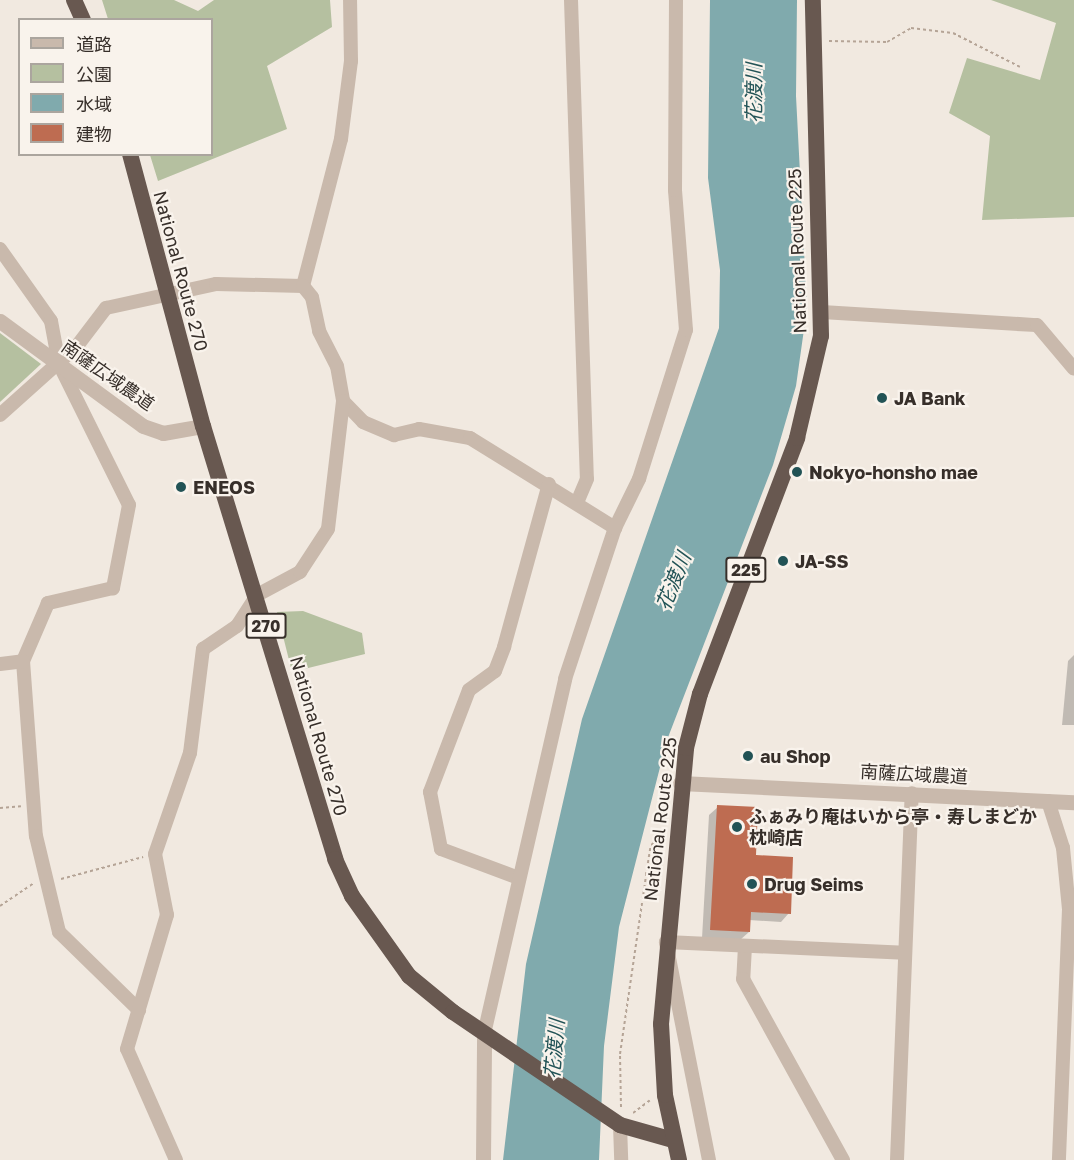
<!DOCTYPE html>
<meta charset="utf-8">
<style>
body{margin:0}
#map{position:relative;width:1074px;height:1160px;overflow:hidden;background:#f1e9e0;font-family:"Golos Text","Noto Sans JP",sans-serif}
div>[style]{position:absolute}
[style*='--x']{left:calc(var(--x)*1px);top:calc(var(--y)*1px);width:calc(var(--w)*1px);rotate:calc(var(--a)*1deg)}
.green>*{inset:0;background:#b5c0a0}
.water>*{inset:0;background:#80aaad}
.shadow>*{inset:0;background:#0003}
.building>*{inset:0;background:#be6c51}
.path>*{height:2px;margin-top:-1px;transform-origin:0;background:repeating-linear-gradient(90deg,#b5a496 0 3px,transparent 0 6px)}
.minor>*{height:14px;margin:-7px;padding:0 7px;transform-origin:7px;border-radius:7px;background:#c9b9ac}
.tertiary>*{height:15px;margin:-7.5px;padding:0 7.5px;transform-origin:7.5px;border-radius:7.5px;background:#c9b9ac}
.trunk>*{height:16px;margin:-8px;padding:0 8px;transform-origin:8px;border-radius:8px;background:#685850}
.dots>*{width:16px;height:16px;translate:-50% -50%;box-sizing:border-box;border:3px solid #f9f3ec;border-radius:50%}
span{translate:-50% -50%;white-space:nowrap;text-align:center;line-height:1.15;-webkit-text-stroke:4.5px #f9f3ec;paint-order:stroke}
.shield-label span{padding:2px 4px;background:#f9f3ec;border:2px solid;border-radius:4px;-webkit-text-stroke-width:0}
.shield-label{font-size:16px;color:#372f2a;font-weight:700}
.street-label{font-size:18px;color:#372f2a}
.poi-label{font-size:18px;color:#372f2a;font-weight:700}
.left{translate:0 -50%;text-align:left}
.water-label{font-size:20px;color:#225356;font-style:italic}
.legend{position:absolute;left:18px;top:18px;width:195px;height:138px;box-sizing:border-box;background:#f9f3ec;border:2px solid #aba59e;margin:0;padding:8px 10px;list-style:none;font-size:18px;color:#372f2a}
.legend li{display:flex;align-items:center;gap:12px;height:30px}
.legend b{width:30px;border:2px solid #aba59e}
</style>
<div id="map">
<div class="green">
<i style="clip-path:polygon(102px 0,174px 0,198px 11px,214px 0,330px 0,332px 27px,267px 66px,287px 129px,158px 181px,150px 155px,212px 154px,212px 20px,108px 19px)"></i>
<i style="clip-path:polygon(991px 0,1074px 0,1074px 217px,982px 220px,990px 136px,949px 113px,967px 58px,1040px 80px,1056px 23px)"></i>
<i style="clip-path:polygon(0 333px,41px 364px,0 402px)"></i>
<i style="clip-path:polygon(303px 611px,362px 633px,365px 654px,292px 672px,277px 612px)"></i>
</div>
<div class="water">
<i style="clip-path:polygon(710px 0,797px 0,796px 96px,807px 308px,796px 386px,773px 465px,667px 740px,619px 927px,604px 1046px,599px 1160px,503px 1160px,526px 964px,582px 719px,719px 328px,720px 270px,708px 178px)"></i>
</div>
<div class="shadow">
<i style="clip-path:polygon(1074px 655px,1074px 725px,1062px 725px,1068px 661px)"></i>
<i style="clip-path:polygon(718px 807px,789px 913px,781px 922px,749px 920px,749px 932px,740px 940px,702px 938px,709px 815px)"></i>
</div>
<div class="building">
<i style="clip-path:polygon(717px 805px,758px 807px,756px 855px,793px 857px,791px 914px,751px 912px,750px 932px,710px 930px)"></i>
</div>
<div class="path">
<i style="--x:829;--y:41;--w:58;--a:1"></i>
<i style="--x:887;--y:42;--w:28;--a:-30"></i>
<i style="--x:911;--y:28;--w:42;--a:6.8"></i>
<i style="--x:953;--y:33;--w:75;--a:26.9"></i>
<i style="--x:0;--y:808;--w:21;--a:-5"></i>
<i style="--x:61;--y:879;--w:85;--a:-15"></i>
<i style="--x:0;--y:906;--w:41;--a:-34.1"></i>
<i style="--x:621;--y:1107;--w:53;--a:-91.1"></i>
<i style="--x:620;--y:1054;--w:181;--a:-81.7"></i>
<i style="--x:646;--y:875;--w:30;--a:-81"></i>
<i style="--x:651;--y:845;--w:15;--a:-37"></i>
<i style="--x:633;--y:1113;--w:21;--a:-37"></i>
</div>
<div class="minor">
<i style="--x:571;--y:0;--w:479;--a:88.1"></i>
<i style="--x:587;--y:479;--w:26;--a:113"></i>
<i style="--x:0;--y:249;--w:88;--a:54.7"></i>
<i style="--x:51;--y:321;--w:44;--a:79.5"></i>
<i style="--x:59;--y:364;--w:157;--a:63.6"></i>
<i style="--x:129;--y:505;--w:85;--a:100.9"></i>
<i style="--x:113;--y:588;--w:67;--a:167"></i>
<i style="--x:48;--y:603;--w:63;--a:113.3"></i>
<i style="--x:23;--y:661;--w:175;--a:85.8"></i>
<i style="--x:36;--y:836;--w:99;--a:76.5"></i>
<i style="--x:59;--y:932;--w:112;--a:44.3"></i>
<i style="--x:303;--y:286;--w:152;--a:-75.5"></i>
<i style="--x:341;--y:139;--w:79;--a:-82.7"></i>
<i style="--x:351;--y:61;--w:61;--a:-90.9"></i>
<i style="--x:822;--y:312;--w:215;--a:3.5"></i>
<i style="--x:1037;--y:325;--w:57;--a:49.9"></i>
<i style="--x:0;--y:415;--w:103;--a:-41.9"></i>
<i style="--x:77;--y:346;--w:48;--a:-52.7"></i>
<i style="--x:106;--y:308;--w:113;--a:-12.3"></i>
<i style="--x:216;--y:284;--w:87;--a:1.3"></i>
<i style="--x:303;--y:286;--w:14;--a:51"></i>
<i style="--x:312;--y:297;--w:35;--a:78"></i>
<i style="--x:319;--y:331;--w:39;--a:63"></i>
<i style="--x:337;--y:366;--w:36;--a:80"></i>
<i style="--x:343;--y:401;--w:29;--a:46"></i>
<i style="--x:363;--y:422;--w:34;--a:23"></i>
<i style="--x:394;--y:435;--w:26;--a:-13"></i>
<i style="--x:419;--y:429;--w:52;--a:10"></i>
<i style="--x:470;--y:438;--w:171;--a:31.8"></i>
<i style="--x:0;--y:664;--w:23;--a:-7"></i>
<i style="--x:1048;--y:801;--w:49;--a:72.3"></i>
<i style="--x:1063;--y:848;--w:61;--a:84.4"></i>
<i style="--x:1069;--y:909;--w:251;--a:92.3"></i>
<i style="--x:516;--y:877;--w:80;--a:-159.5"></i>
<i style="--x:441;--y:849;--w:58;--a:-100.9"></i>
<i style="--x:430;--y:792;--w:109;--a:-69.1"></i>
<i style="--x:469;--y:690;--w:32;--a:-36"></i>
<i style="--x:495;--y:671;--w:26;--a:-69"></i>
<i style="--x:504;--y:647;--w:169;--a:-74.6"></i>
<i style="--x:745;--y:946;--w:33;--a:93"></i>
<i style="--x:743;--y:979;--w:207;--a:61.1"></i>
<i style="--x:484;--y:1034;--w:364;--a:-77.1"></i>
<i style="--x:565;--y:679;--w:159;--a:-71.7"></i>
<i style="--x:615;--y:528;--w:55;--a:-63.9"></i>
<i style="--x:639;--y:479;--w:156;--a:-72.5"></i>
<i style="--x:686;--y:330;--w:140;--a:-94.5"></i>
<i style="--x:675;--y:190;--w:190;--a:-89.7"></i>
<i style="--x:620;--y:1125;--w:35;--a:88"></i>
<i style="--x:176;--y:1160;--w:121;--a:-113.8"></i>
<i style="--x:127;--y:1049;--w:140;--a:-73.4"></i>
<i style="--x:167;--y:915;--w:62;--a:-101.1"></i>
<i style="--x:155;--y:854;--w:107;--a:-70.9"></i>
<i style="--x:190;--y:753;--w:105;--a:-82.9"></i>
<i style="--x:203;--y:649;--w:41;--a:-34.1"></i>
<i style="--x:237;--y:626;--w:37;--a:-57"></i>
<i style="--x:257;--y:595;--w:49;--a:-28.1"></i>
<i style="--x:300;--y:572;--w:51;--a:-56.9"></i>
<i style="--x:328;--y:529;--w:129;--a:-83.3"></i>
<i style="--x:709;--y:1160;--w:222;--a:-101.2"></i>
<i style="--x:666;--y:942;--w:238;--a:2.6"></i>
<i style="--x:897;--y:1160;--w:367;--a:-87.7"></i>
</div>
<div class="tertiary">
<i style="--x:0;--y:321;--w:177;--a:36.3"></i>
<i style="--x:143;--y:426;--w:21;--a:19"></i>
<i style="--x:163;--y:433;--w:41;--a:-9.9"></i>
<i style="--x:680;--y:783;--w:394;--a:2.8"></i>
<i style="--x:483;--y:1160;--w:126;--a:-89.5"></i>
</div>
<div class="trunk">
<i style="--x:74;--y:0;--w:22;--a:66"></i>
<i style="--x:130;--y:154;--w:282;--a:75"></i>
<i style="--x:203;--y:426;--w:453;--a:73"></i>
<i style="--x:335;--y:859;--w:41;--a:65.3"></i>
<i style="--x:352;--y:896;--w:98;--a:54.5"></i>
<i style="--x:409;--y:976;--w:57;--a:39.3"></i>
<i style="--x:453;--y:1012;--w:202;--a:34.1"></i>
<i style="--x:620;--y:1125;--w:55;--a:15.8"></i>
<i style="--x:679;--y:1160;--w:66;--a:-102.2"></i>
<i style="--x:665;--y:1095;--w:71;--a:-93.2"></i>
<i style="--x:661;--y:1024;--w:277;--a:-84.8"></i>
<i style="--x:686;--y:748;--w:56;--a:-75.5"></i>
<i style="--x:700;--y:694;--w:274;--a:-69.2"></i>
<i style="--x:797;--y:438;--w:105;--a:-76.8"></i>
<i style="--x:821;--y:336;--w:336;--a:-91.4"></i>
</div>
<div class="dots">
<i style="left:882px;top:398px;background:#225356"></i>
<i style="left:797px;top:472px;background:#225356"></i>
<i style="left:181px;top:487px;background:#225356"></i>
<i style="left:783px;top:561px;background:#225356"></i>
<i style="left:748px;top:756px;background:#225356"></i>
<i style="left:737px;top:827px;background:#225356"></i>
<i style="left:752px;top:884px;background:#225356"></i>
</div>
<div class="shield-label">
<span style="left:746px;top:570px">225</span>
<span style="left:266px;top:626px">270</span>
</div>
<div class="street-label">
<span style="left:797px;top:251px;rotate:-92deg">National Route 225</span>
<span style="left:181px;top:271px;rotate:75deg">National Route 270</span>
<span style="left:108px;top:375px;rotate:35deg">南薩広域農道</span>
<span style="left:319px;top:736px;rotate:74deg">National Route 270</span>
<span style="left:914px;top:774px;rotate:3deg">南薩広域農道</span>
<span style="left:660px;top:819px;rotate:-83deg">National Route 225</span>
</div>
<div class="poi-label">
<span class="left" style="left:894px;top:398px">JA Bank</span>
<span class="left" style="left:809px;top:472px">Nokyo-honsho mae</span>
<span class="left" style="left:193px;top:487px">ENEOS</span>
<span class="left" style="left:795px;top:561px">JA-SS</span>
<span class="left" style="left:760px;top:756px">au Shop</span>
<span class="left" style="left:749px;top:827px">ふぁみり庵はいから亭・寿しまどか<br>枕崎店</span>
<span class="left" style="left:764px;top:884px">Drug Seims</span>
</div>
<div class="water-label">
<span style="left:753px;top:93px;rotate:-90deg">花渡川</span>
<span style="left:673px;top:581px;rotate:-68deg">花渡川</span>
<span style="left:554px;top:1049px;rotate:-85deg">花渡川</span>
</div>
<ul class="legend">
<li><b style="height:8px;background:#c9b9ac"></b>道路</li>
<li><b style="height:16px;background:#b5c0a0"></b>公園</li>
<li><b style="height:16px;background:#80aaad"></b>水域</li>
<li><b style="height:16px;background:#be6c51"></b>建物</li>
</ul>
</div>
